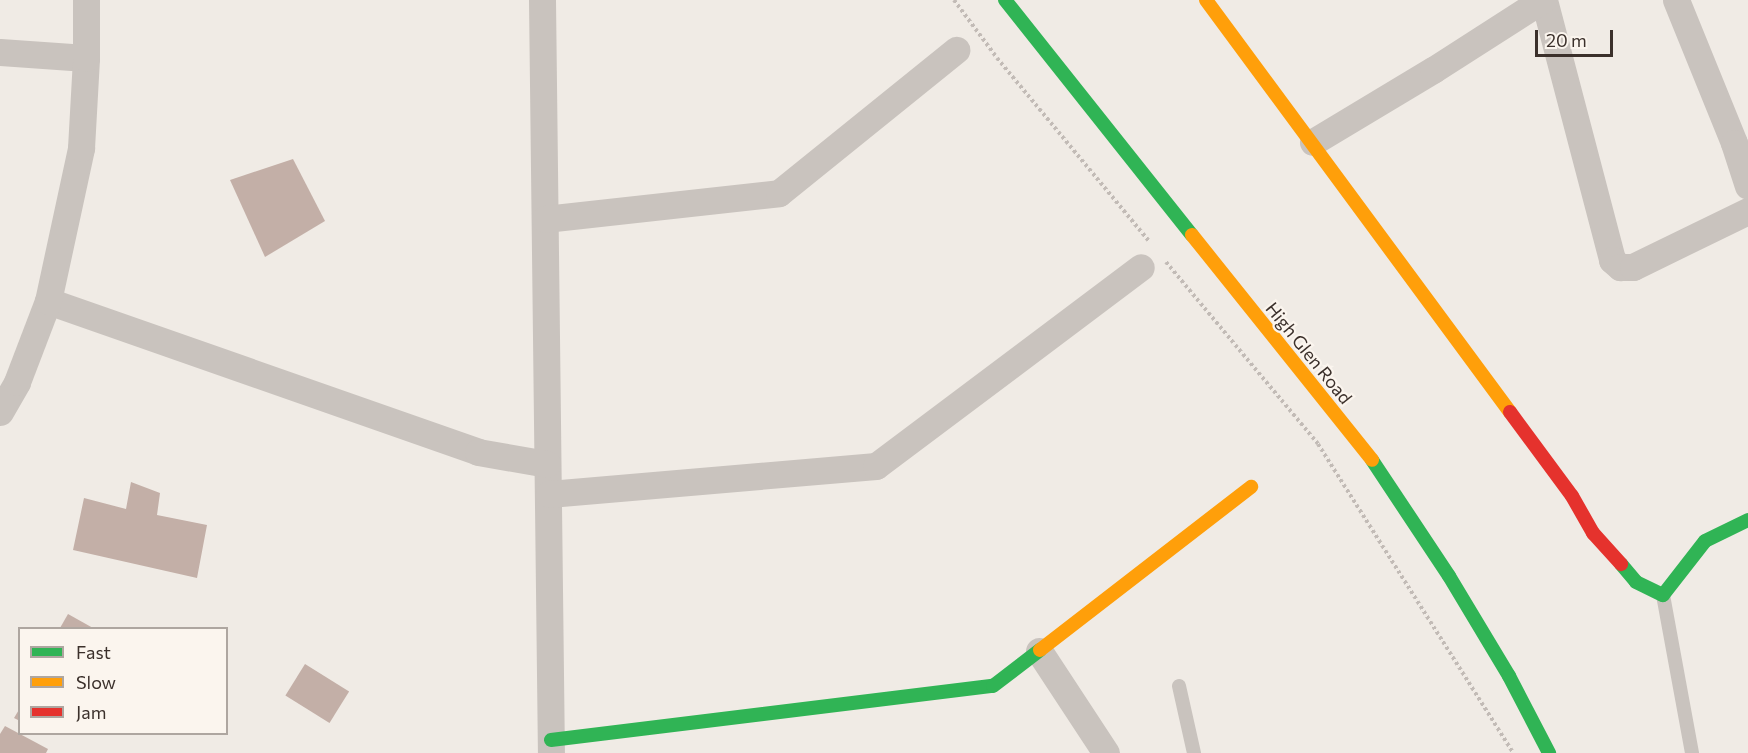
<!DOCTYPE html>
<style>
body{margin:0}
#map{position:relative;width:1748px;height:753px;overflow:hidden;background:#f0ebe5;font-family:Commissioner,sans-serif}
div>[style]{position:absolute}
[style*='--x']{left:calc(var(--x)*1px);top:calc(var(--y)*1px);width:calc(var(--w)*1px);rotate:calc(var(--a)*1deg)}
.building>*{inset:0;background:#c3afa7;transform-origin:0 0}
.path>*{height:4px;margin-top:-2px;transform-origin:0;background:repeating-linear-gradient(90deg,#c2bbb6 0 3px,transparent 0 6px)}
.lane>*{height:14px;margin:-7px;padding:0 7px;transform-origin:7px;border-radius:7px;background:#c9c3be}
.street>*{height:27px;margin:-13.5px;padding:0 13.5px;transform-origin:13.5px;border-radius:13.5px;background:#c9c3be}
.fast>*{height:14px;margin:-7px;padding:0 7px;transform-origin:7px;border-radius:7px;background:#30b455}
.slow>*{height:14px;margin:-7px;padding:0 7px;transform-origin:7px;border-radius:7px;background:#ff9f0a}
.jam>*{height:14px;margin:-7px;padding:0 7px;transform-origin:7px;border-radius:7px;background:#e5322d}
span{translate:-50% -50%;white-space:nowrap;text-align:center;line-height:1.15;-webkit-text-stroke:4.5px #fbf5ee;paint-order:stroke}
.street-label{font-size:18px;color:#3b302b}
.legend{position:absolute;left:18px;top:627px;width:210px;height:108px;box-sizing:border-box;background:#fbf5ee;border:2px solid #aea6a0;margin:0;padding:8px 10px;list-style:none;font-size:18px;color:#3b302b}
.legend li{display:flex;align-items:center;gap:12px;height:30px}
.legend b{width:30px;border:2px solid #aea6a0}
.scale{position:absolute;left:1535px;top:30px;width:78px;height:27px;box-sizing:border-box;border:3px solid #3b302b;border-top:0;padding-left:8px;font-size:18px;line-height:21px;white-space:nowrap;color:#3b302b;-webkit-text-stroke:4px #fbf5ee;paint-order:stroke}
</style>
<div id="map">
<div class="building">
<i style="clip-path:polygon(293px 159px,325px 221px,265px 257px,230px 180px)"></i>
<i style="clip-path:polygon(131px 482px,160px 493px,157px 515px,207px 525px,197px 578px,73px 550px,84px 498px,126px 509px)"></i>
<i style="clip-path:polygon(68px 614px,93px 628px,60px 628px)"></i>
<i style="left:305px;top:664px;width:52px;height:37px;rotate:32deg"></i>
<i style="clip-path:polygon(20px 708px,20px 721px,14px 718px)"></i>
<i style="clip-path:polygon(5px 726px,48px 749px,46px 753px,0 753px,0 734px)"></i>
</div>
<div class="path">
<i style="--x:954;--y:0;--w:72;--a:53.4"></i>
<i style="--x:997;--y:58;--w:239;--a:50.3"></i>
<i style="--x:1166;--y:262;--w:237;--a:50.1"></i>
<i style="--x:1318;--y:444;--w:365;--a:57.7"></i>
</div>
<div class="lane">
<i style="--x:1663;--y:595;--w:161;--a:79.6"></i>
<i style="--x:1179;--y:686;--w:69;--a:77.4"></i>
</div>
<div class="street">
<i style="--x:542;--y:0;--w:753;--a:89.32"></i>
<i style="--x:1544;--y:0;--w:269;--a:75.3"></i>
<i style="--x:1612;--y:260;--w:11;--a:41"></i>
<i style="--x:1620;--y:267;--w:13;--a:0"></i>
<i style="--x:1633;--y:267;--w:128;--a:-26"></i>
<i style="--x:1676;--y:0;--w:154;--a:67.9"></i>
<i style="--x:1734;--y:143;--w:45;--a:72"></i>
<i style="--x:0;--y:52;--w:86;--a:4"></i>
<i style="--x:1313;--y:142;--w:140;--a:-31"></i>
<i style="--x:1433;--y:70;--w:130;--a:-32.7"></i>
<i style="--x:545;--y:219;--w:235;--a:-6.3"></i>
<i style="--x:779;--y:193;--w:228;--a:-38.9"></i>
<i style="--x:48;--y:301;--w:456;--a:19.3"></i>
<i style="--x:478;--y:452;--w:70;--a:9.9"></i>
<i style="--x:0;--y:412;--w:34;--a:-60"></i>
<i style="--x:17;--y:382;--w:87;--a:-69.1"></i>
<i style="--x:48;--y:301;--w:157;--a:-77.8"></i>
<i style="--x:81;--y:148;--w:90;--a:-86.8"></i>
<i style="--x:86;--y:58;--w:58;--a:-90"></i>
<i style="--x:549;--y:494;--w:328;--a:-4.9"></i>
<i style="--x:876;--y:466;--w:331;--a:-36.9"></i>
<i style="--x:1039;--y:651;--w:122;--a:56.7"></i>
</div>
<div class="fast">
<i style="--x:1005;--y:0;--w:300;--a:51.5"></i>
<i style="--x:1372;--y:460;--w:139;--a:56.4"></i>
<i style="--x:1449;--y:576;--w:117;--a:59"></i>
<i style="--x:1509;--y:676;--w:87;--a:62.5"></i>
<i style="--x:1621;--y:564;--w:23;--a:50"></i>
<i style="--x:1636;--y:582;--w:30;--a:26"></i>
<i style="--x:1663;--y:595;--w:68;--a:-52.1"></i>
<i style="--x:1705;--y:541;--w:48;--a:-26"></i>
<i style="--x:551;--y:740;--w:445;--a:-7"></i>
<i style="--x:993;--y:686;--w:59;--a:-37.5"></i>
</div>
<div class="slow">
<i style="--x:1206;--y:0;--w:512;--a:53.58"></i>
<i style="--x:1192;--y:235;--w:288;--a:51.3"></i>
<i style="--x:1040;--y:650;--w:267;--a:-37.7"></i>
</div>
<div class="jam">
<i style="--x:1510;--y:412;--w:104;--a:53.6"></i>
<i style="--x:1572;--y:496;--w:43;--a:60.4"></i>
<i style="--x:1593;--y:533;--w:42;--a:47.9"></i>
</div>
<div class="street-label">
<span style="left:1309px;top:353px;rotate:51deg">High Glen Road</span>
</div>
<ul class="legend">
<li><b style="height:8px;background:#30b455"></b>Fast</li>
<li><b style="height:8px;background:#ff9f0a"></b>Slow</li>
<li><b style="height:8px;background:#e5322d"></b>Jam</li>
</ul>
<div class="scale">20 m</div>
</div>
